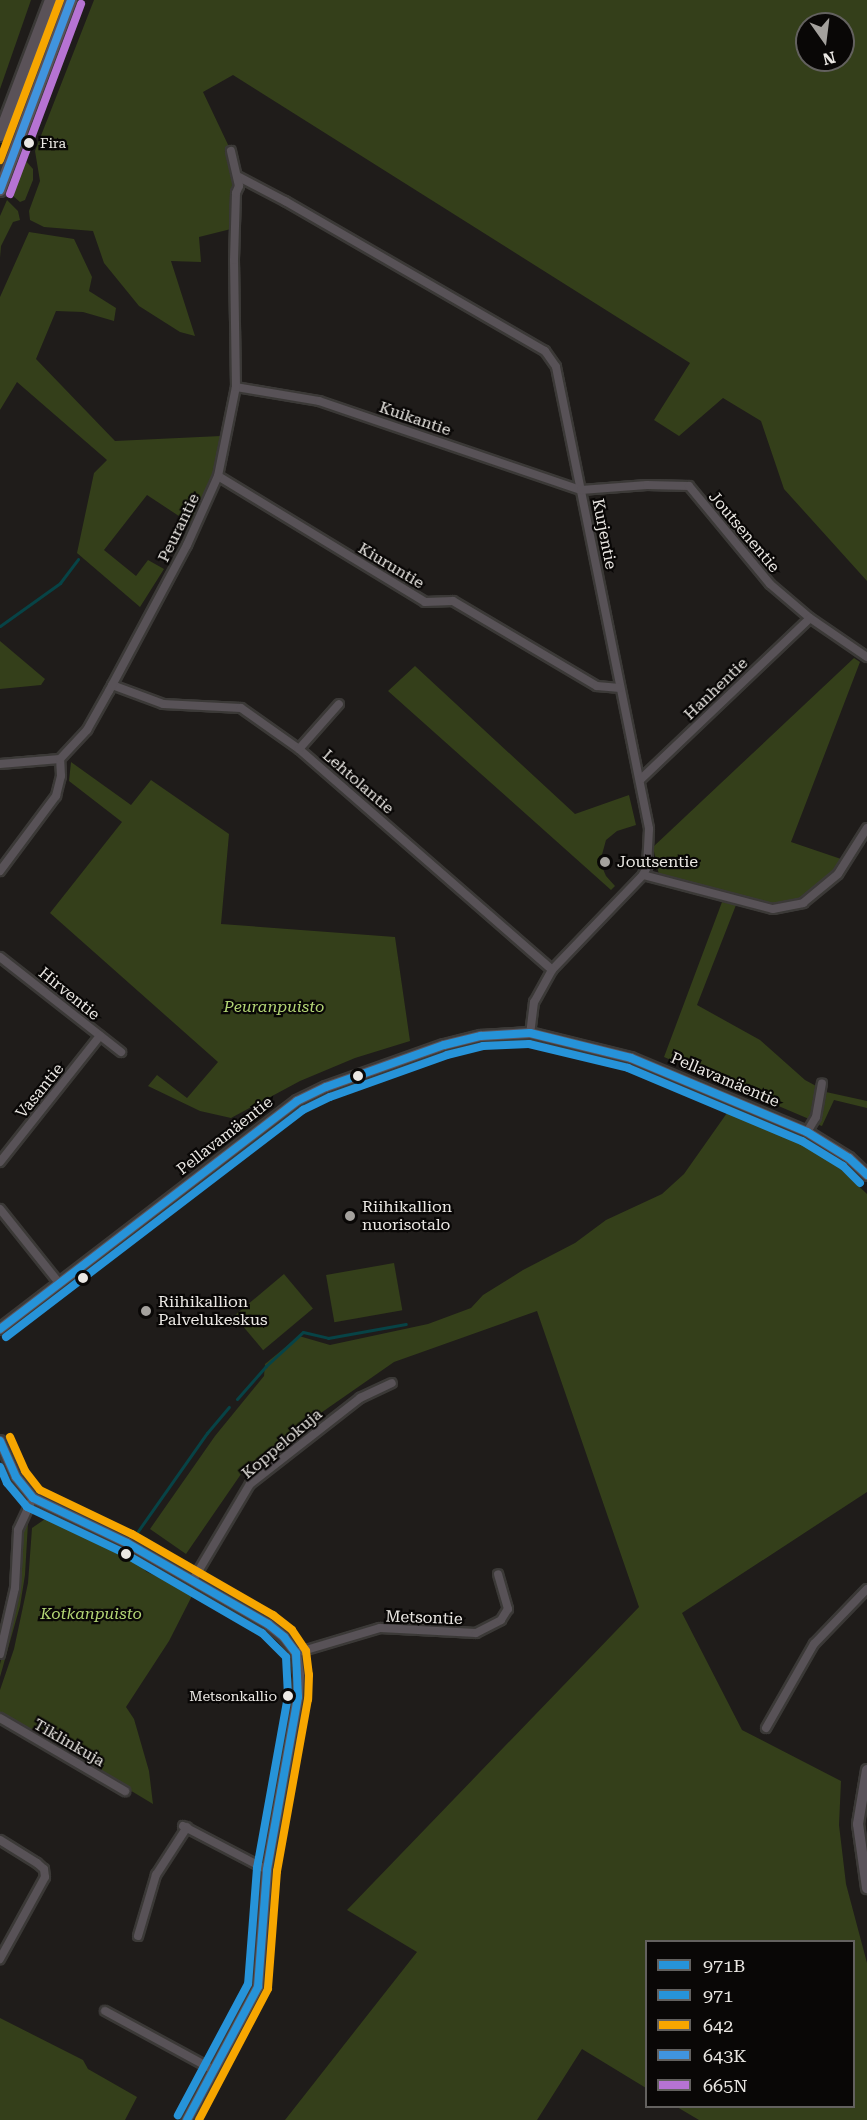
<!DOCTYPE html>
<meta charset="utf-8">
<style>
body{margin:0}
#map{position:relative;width:867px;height:2120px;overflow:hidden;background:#1f1c1a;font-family:"Roboto Serif",serif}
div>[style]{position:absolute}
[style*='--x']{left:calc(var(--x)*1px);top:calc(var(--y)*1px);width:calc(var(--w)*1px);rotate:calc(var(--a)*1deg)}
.green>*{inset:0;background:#343f1a;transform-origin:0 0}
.stream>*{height:3px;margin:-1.5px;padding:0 1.5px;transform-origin:1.5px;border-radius:1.5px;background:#074346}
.roads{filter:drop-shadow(2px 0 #3b3937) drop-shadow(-2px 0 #3b3937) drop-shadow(0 2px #3b3937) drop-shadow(0 -2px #3b3937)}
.street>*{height:8px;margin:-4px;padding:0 4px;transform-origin:4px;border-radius:4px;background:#585257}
.secondary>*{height:10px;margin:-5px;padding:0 5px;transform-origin:5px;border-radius:5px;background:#5a535a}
.primary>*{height:12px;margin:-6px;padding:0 6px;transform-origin:6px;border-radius:6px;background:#5a5258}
.bus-1>*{height:8px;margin:-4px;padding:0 4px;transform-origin:4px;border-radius:4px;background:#2693d9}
.bus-2>*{height:8px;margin:-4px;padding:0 4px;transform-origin:4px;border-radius:4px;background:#2693d9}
.bus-3>*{height:8px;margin:-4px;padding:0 4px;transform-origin:4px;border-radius:4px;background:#f7a600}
.bus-4>*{height:8px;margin:-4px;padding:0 4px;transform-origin:4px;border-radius:4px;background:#4094de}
.bus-5>*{height:8px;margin:-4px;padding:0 4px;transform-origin:4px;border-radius:4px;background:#b673d3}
.dots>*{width:16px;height:16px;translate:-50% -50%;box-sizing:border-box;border:3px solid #090706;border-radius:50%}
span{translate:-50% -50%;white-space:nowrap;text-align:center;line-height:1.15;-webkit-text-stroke:4.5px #090706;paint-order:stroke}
.bus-label{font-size:14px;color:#ebe8e4}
.left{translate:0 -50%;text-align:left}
.right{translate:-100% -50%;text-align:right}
.street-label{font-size:16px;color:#ebe8e4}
.poi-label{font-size:16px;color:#ebe8e4}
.park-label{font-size:16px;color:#b3d575;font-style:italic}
.legend{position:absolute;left:645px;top:1940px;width:210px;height:168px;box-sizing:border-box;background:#090706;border:2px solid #63615f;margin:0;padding:8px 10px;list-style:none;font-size:18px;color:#ebe8e4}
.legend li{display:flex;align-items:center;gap:12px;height:30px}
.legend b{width:30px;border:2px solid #63615f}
.north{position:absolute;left:795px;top:12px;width:60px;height:60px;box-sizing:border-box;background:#090706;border:2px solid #63615f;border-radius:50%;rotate:166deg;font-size:16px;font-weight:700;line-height:24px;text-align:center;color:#ebe8e4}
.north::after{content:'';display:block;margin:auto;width:21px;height:27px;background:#a4a19d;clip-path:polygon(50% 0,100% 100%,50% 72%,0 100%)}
</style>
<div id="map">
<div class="green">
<i style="clip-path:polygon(0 0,31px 0,0 89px)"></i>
<i style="clip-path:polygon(59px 0,66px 0,0 176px,0 160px)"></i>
<i style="clip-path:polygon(evenodd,94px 0,867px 0,867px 581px,784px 489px,761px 421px,723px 398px,679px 436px,654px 420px,690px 363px,233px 75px,203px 92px,231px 151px,239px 180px,235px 228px,199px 237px,201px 262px,171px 261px,195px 336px,180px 332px,139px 306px,104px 263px,93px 231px,44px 227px,30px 220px,29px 211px,40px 181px,35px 151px,94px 0,807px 24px,843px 24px,843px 60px,807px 60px,807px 24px)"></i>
<i style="clip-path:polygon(25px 160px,33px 169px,33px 180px,25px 200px,20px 202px,13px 196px,11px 190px)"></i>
<i style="clip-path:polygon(7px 200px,18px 211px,20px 220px,13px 222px,1px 246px,0 258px,0 216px)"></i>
<i style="clip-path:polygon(29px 232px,74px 239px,92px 277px,89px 291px,116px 308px,114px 321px,83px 312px,56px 311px,36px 359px,115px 441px,221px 436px,213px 474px,191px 524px,147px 495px,104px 550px,136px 576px,148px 560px,164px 569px,140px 607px,77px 553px,94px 473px,107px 460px,17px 382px,0 410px,0 297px)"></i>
<i style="clip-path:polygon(0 641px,45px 679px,41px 685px,0 689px)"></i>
<i style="clip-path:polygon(854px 658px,860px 662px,791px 842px,844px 860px,837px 872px,801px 900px,774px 905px,659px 875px,653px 847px)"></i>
<i style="clip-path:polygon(415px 666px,575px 814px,629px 795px,636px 825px,617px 831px,606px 840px,600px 862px,606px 876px,615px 886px,611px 890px,388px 691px)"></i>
<i style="clip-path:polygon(71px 762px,131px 805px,151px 780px,229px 834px,221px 924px,395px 937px,410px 1041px,355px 1058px,300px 1081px,231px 1118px,200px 1111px,148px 1086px,157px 1075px,187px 1098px,218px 1062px,50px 913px,122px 822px,69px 781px)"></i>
<i style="clip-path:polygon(722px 902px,736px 905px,697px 1005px,760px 1040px,805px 1080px,818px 1087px,809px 1119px,664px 1057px)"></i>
<i style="clip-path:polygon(826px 1092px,867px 1101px,867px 1108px,834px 1100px,822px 1126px,819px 1125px)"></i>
<i style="clip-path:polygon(727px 1113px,769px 1127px,808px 1145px,833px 1162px,867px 1194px,867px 1492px,682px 1613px,742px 1730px,841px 1781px,839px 1825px,846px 1884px,867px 1963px,867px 2120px,699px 2120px,677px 2107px,854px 2106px,854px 1942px,646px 1942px,646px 2088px,582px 2049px,537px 2120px,285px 2120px,417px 1952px,347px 1910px,639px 1607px,537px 1311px,394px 1362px,305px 1424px,256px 1462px,250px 1461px,186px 1554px,150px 1529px,215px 1436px,264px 1376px,265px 1364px,299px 1336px,330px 1345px,428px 1324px,471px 1308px,483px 1295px,523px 1270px,575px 1243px,606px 1220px,662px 1194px,684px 1174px)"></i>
<i style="left:394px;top:1263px;width:48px;height:69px;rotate:80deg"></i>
<i style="left:284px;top:1274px;width:45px;height:65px;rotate:50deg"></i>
<i style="clip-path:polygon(48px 1517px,87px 1531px,120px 1549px,147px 1572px,169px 1582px,171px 1577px,196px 1588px,169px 1641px,126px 1707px,134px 1719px,149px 1771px,153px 1804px,0 1712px,0 1690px,14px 1649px,28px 1583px,32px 1528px)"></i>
<i style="clip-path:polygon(28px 1523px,25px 1575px,20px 1606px,0 1677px,0 1664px,17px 1604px,23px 1532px)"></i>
<i style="clip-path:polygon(0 2018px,83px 2060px,88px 2069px,137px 2097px,125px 2120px,0 2120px)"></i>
</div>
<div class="stream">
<i style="--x:0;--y:626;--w:74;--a:-35.6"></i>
<i style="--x:60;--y:583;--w:30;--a:-53"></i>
<i style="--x:237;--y:1399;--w:44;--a:-48.7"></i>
<i style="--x:266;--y:1366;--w:50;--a:-42.6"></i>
<i style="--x:303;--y:1332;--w:26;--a:13"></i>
<i style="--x:328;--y:1338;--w:79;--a:-10.2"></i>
<i style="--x:138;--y:1531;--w:120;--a:-54.9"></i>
<i style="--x:207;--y:1433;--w:34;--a:-50"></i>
</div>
<div class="roads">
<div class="street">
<i style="--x:239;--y:177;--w:52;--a:27.6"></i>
<i style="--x:285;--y:201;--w:300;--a:30"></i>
<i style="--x:545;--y:351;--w:19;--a:55"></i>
<i style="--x:556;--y:367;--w:471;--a:78.6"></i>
<i style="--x:649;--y:829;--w:38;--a:93"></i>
<i style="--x:647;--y:867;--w:9;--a:117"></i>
<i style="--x:643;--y:875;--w:132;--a:133.8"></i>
<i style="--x:552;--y:970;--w:37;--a:119"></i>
<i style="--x:534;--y:1002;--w:31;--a:97"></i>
<i style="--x:236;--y:387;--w:84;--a:9.6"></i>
<i style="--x:319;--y:401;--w:277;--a:18.8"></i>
<i style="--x:581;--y:490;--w:66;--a:-4.3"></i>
<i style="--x:647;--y:485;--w:42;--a:1.4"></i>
<i style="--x:689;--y:486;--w:127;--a:50.4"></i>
<i style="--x:770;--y:584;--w:52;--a:40.4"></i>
<i style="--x:810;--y:618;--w:69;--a:34.4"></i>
<i style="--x:218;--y:476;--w:242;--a:31.3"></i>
<i style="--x:425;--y:602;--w:28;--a:-2"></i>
<i style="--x:453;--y:601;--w:167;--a:30.6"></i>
<i style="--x:597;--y:686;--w:23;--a:5"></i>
<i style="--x:112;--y:685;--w:54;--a:20.4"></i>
<i style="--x:163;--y:704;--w:78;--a:2.9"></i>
<i style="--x:241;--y:708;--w:71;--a:35.3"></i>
<i style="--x:299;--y:749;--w:336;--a:41.1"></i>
<i style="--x:299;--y:749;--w:60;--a:-48.4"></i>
<i style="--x:0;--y:764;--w:60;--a:-4.8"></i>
<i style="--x:641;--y:779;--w:233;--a:-43.6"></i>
<i style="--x:0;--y:871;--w:94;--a:-53.3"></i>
<i style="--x:56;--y:796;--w:21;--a:-76"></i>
<i style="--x:61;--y:776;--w:17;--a:-93"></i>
<i style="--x:60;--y:759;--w:40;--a:-47"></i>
<i style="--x:87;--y:730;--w:45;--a:-60.6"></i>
<i style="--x:109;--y:691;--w:166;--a:-61.9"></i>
<i style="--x:187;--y:545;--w:76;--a:-65.8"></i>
<i style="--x:218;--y:476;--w:91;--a:-78.6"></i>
<i style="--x:236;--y:387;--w:127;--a:-90.9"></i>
<i style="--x:234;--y:260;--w:67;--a:-88.3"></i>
<i style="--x:236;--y:193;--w:8;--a:-67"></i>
<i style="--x:239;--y:186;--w:36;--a:-103"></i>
<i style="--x:643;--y:875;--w:134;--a:14.7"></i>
<i style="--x:773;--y:909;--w:31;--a:-11"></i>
<i style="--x:803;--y:903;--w:45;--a:-39.6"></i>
<i style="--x:838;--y:874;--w:54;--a:-57.8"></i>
<i style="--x:0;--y:957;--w:154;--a:38.1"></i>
<i style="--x:807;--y:1132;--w:17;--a:-59"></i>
<i style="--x:816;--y:1117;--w:34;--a:-80"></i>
<i style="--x:0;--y:1162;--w:161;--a:-51.6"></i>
<i style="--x:0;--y:1209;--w:95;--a:51.4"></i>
<i style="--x:193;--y:1580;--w:112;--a:-59.3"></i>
<i style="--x:250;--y:1484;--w:140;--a:-38"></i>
<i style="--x:360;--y:1398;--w:35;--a:-25"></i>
<i style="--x:296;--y:1653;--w:88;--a:-16.6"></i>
<i style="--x:380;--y:1628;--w:96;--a:3"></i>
<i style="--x:476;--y:1633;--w:28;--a:-27"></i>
<i style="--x:501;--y:1620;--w:13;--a:-58"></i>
<i style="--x:508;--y:1609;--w:36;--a:-106"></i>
<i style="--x:0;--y:1654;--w:68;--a:-77.2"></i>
<i style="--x:15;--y:1588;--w:58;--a:-87"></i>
<i style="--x:18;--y:1530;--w:35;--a:-65"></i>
<i style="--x:0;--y:1718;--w:145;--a:30.3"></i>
<i style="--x:766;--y:1728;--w:97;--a:-60.3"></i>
<i style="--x:814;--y:1644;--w:76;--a:-46.1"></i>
<i style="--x:183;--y:1826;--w:95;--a:27.6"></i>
<i style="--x:0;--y:1840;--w:44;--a:31.9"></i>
<i style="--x:37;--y:1863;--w:9;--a:41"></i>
<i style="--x:44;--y:1869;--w:8;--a:83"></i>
<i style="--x:45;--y:1877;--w:94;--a:118.8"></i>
<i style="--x:138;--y:1936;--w:64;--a:-73.6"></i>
<i style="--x:156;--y:1875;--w:57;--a:-57.1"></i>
<i style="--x:105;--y:2011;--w:122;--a:28.5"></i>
</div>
<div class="secondary">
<i style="--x:0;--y:1329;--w:374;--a:-37.5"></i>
<i style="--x:297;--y:1101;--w:32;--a:-26"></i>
<i style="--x:326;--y:1087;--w:125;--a:-19.6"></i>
<i style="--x:444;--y:1045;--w:38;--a:-14"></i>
<i style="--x:481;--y:1036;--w:49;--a:-3.5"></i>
<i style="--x:530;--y:1033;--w:104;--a:13.9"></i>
<i style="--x:631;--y:1058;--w:191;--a:22.8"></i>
<i style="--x:807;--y:1132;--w:49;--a:31.8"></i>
<i style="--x:849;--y:1158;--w:25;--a:43"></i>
<i style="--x:0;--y:1441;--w:39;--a:66"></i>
<i style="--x:16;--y:1477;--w:27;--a:51"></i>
<i style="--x:33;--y:1498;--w:104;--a:25.6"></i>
<i style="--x:127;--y:1543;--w:163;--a:29.9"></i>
<i style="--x:268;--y:1624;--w:21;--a:39"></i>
<i style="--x:284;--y:1637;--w:20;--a:53"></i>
<i style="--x:296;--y:1653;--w:22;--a:82"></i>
<i style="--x:299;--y:1675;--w:22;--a:93"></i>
<i style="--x:298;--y:1697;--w:176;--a:100.2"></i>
<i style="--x:267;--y:1870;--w:117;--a:94.4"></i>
<i style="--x:258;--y:1987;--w:151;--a:118.1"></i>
<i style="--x:867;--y:1770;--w:55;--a:99.5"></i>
<i style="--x:858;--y:1824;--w:65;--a:82"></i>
</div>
<div class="primary">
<i style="--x:0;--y:135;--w:144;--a:-69.3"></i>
<i style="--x:0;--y:190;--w:203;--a:-69.5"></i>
</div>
</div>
<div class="bus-1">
<i style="--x:0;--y:1329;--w:374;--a:-37.5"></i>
<i style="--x:297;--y:1101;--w:32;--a:-26"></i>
<i style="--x:326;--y:1087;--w:125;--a:-19.6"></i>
<i style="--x:444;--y:1045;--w:38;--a:-14"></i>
<i style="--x:481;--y:1036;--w:49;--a:-3.5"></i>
<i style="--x:530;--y:1033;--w:104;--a:13.9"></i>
<i style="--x:631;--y:1058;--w:191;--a:22.8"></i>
<i style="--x:807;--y:1132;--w:49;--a:31.8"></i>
<i style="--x:849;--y:1158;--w:25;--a:43"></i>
<i style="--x:0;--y:1441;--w:39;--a:66"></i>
<i style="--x:16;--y:1477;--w:27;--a:51"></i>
<i style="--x:33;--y:1498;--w:104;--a:25.6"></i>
<i style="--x:127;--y:1543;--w:163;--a:29.9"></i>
<i style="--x:268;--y:1624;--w:21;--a:39"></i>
<i style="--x:284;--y:1637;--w:20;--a:53"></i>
<i style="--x:296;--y:1653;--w:44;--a:87.4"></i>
<i style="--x:298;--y:1697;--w:176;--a:100.2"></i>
<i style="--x:267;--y:1870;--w:117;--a:94.4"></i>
<i style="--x:258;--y:1987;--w:151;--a:118.1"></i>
</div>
<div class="bus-2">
<i style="--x:6;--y:1337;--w:374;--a:-37.4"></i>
<i style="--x:303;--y:1110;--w:30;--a:-26"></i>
<i style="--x:330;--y:1097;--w:124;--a:-19.7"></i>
<i style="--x:447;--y:1055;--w:37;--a:-14"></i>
<i style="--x:483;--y:1046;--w:46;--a:-2.5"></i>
<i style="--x:529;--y:1044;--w:102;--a:13.6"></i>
<i style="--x:628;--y:1068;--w:189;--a:22.8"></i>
<i style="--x:802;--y:1141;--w:48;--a:31.4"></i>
<i style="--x:843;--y:1166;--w:24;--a:45"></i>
<i style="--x:0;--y:1467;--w:17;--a:66"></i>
<i style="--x:7;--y:1483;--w:31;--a:50"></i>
<i style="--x:27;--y:1507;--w:105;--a:25.3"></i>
<i style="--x:122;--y:1552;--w:162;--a:30.1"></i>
<i style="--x:262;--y:1633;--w:34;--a:45"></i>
<i style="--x:286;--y:1657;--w:39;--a:87"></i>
<i style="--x:288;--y:1696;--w:175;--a:100.2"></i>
<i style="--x:257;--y:1868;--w:116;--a:94.4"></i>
<i style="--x:248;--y:1984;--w:149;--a:118.1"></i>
</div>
<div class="bus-3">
<i style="--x:0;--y:160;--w:171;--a:-69.4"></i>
<i style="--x:10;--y:1437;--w:37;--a:66"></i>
<i style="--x:25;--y:1471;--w:24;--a:52"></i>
<i style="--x:40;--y:1490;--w:102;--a:25.6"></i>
<i style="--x:132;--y:1534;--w:163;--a:29.9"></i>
<i style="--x:273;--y:1615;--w:24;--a:38"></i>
<i style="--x:292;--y:1630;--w:25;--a:56"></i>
<i style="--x:306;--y:1651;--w:24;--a:83"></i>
<i style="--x:309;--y:1675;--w:24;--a:92"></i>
<i style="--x:308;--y:1699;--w:175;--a:100.2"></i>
<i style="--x:277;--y:1871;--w:118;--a:94.4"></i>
<i style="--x:268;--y:1989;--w:148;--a:117.8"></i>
</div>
<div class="bus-4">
<i style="--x:0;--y:190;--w:203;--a:-69.5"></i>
</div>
<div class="bus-5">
<i style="--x:10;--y:194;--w:203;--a:-69.5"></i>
</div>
<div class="dots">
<i style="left:29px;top:143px;background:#ebe8e4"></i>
<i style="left:605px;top:862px;background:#a4a19d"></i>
<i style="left:358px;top:1076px;background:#ebe8e4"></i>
<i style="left:350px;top:1216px;background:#a4a19d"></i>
<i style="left:83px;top:1278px;background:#ebe8e4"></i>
<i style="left:146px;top:1311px;background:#a4a19d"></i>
<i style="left:126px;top:1554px;background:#ebe8e4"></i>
<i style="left:288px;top:1696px;background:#ebe8e4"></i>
</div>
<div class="bus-label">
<span class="left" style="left:40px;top:143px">Fira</span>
<span class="right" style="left:277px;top:1696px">Metsonkallio</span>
</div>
<div class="street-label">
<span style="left:415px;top:419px;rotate:19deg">Kuikantie</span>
<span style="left:179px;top:528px;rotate:-64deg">Peurantie</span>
<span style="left:744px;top:532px;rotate:50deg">Joutsenentie</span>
<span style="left:604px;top:534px;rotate:79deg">Kurjentie</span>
<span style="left:391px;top:566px;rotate:31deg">Kiuruntie</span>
<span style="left:716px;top:689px;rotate:-44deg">Hanhentie</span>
<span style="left:358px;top:782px;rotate:41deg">Lehtolantie</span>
<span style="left:69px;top:994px;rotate:39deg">Hirventie</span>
<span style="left:725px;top:1080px;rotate:23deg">Pellavamäentie</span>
<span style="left:40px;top:1091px;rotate:-51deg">Vasantie</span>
<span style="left:225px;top:1136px;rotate:-38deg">Pellavamäentie</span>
<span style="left:282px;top:1444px;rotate:-40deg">Koppelokuja</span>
<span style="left:424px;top:1618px;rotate:2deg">Metsontie</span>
<span style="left:69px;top:1743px;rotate:30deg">Tiklinkuja</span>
</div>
<div class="poi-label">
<span class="left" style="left:617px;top:862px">Joutsentie</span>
<span class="left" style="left:362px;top:1216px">Riihikallion<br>nuorisotalo</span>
<span class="left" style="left:158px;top:1311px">Riihikallion<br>Palvelukeskus</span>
</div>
<div class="park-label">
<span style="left:274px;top:1007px">Peuranpuisto</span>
<span style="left:91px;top:1614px">Kotkanpuisto</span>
</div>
<ul class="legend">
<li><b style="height:8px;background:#2693d9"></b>971B</li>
<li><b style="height:8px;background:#2693d9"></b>971</li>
<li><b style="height:8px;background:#f7a600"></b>642</li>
<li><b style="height:8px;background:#4094de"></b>643K</li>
<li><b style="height:8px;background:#b673d3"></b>665N</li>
</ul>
<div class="north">N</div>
</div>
